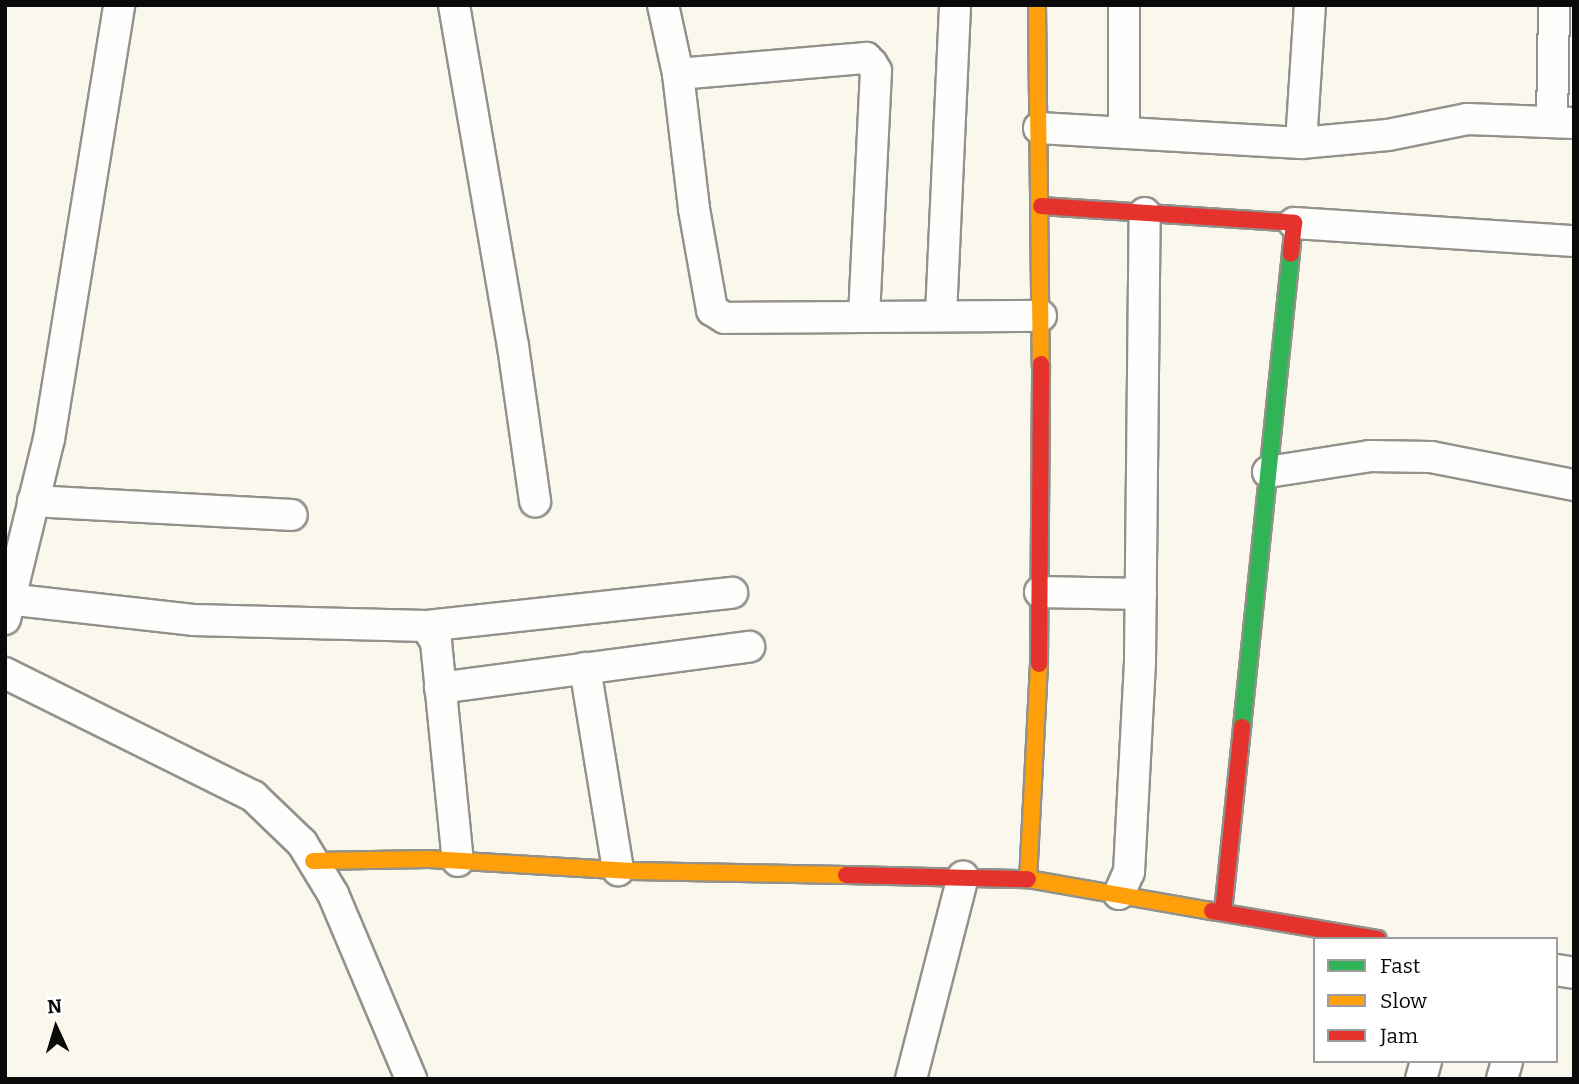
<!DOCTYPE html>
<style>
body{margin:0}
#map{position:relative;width:1579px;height:1084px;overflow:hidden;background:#faf8ed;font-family:Bitter,serif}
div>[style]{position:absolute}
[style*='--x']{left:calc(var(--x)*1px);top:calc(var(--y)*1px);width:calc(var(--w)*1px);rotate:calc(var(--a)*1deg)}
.roads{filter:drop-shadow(2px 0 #92918c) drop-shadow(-2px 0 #92918c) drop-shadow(0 2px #92918c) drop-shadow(0 -2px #92918c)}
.street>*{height:30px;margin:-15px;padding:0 15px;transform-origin:15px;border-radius:15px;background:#fefefc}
.fast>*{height:16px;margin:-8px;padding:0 8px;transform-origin:8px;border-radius:8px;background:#30b455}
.slow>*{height:16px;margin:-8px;padding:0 8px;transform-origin:8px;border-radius:8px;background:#ff9f0a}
.jam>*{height:16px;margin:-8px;padding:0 8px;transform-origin:8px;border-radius:8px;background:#e5322d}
span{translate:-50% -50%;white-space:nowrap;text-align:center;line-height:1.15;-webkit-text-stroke:7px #fff;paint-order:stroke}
.frame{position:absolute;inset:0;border:7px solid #0a0a0a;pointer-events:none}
.legend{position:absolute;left:1313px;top:937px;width:245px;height:126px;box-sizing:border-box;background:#fff;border:2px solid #9d9d9d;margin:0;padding:9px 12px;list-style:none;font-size:21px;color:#0a0a0a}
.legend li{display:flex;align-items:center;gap:14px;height:35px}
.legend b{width:35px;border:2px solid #9d9d9d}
.north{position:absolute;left:21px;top:993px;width:70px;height:70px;-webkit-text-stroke:5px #fff;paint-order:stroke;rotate:356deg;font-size:19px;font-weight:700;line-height:28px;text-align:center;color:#0a0a0a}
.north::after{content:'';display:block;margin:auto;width:24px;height:32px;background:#0a0a0a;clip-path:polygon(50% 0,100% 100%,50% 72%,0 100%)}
</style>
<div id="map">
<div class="roads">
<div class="street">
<i style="--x:454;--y:5;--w:346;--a:80.2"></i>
<i style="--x:513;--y:346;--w:157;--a:81.9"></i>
<i style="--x:663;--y:5;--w:71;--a:77.7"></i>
<i style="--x:678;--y:74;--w:136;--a:83.2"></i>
<i style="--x:694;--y:209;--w:103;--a:79.9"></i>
<i style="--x:712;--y:310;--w:15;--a:32"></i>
<i style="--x:725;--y:318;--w:316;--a:-0.4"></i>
<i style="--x:678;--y:74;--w:189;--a:-4.9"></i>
<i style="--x:866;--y:58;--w:8;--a:45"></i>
<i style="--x:872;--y:64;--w:8;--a:60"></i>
<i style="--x:876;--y:71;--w:244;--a:92.8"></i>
<i style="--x:1552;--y:122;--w:117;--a:-89"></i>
<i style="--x:1039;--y:128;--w:262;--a:3.3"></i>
<i style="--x:1301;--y:143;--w:87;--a:-5.3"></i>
<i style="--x:1388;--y:135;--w:81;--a:-11.4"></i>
<i style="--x:1467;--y:119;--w:107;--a:2.1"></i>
<i style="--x:1124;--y:133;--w:128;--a:-90"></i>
<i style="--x:1301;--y:143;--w:138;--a:-86.3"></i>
<i style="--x:1294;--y:223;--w:281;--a:3.7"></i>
<i style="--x:941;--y:315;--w:310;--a:-87.4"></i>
<i style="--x:1268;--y:472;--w:103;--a:-8.9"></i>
<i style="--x:1370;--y:456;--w:61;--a:0.9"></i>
<i style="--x:1431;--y:457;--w:146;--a:11.1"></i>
<i style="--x:33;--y:501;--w:259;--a:3.1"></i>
<i style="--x:1040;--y:592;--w:101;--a:1.1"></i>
<i style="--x:7;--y:599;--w:187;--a:6.4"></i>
<i style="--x:193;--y:620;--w:233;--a:1.5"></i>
<i style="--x:426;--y:626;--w:19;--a:58"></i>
<i style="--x:436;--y:642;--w:220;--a:84.3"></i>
<i style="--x:5;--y:619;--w:185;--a:-76.3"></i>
<i style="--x:49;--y:439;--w:440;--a:-80.8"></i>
<i style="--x:426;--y:626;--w:308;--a:-6.2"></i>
<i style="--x:585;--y:668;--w:205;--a:80.7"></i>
<i style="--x:5;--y:673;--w:277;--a:26.4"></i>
<i style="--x:253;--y:796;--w:68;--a:43.8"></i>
<i style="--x:302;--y:843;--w:60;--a:58.7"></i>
<i style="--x:333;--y:894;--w:201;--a:67.1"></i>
<i style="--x:440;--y:688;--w:312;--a:-7.6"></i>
<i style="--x:1119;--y:894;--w:24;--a:-66"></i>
<i style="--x:1129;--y:872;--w:211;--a:-87"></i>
<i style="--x:1140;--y:661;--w:448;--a:-89.4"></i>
<i style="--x:1556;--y:970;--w:18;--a:9"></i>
<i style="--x:911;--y:1079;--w:209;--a:-75.6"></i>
<i style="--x:1421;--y:1079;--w:19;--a:-74"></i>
<i style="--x:1502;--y:1079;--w:19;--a:-74"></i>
</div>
<div class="fast">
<i style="--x:1242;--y:727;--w:476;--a:-84.1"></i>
</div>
<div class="slow">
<i style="--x:1037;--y:5;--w:359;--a:89.4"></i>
<i style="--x:1039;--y:664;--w:215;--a:92.9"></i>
<i style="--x:1028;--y:879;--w:187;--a:9.9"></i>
<i style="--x:313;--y:861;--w:116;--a:-1"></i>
<i style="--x:429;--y:859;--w:203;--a:3.4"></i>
<i style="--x:632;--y:871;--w:214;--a:1.1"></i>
</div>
<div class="jam">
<i style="--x:1041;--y:206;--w:254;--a:3.8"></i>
<i style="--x:1294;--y:223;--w:31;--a:96"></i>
<i style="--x:1039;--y:664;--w:300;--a:-89.6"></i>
<i style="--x:846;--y:875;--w:182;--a:1.3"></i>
<i style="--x:1212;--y:911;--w:168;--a:9.6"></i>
<i style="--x:1223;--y:912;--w:186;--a:-84.1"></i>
</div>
</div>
<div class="frame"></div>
<ul class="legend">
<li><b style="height:9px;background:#30b455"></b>Fast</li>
<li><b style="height:9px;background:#ff9f0a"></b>Slow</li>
<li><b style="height:9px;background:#e5322d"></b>Jam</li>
</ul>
<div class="north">N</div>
</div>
